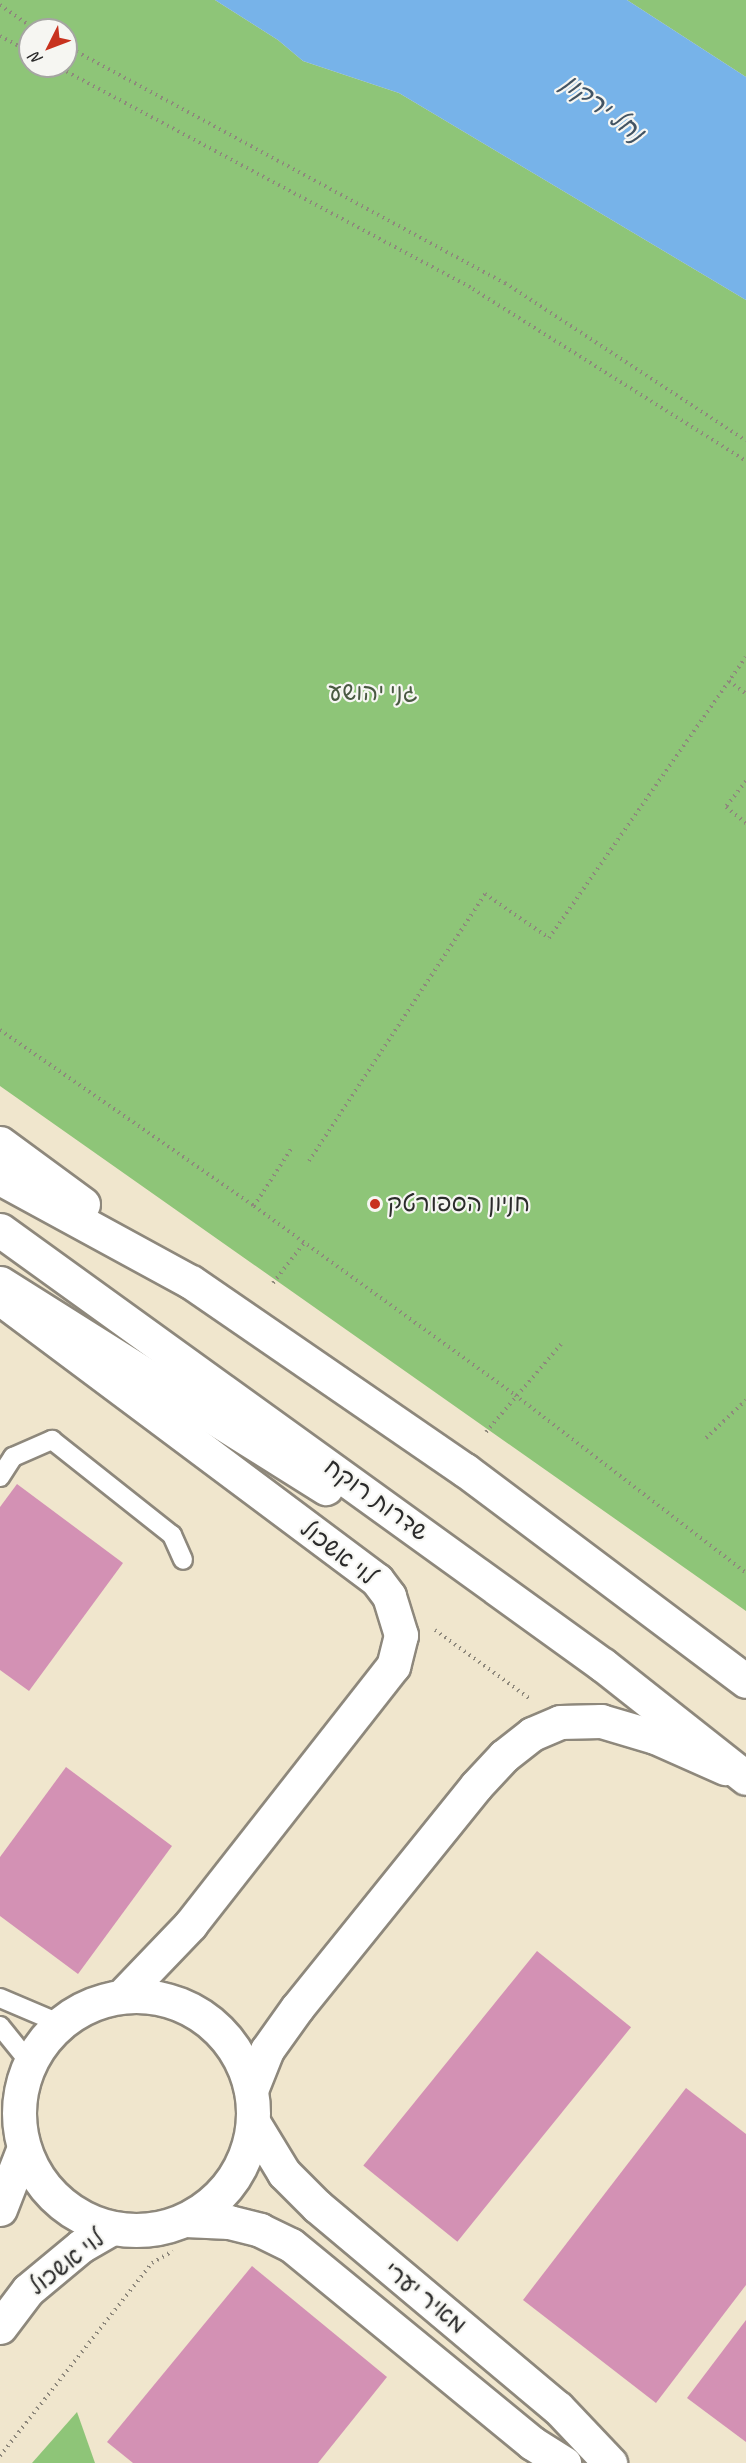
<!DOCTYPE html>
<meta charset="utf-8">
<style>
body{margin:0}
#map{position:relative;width:746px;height:2463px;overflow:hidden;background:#f0e6cd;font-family:Caveat,"Playpen Sans Hebrew",sans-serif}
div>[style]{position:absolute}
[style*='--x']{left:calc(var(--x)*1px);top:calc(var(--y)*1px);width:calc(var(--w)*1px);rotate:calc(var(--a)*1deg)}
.green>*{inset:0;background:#8ec578}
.water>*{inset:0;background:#77b3e9}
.building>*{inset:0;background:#d391b4;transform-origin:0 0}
.path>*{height:4px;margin-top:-2px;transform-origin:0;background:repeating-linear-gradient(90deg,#8e887c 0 1.5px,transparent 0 6px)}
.roads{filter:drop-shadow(2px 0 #8e887c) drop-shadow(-2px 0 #8e887c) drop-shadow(0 2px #8e887c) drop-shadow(0 -2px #8e887c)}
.service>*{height:18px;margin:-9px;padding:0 9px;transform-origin:9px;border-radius:9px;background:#fff}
.minor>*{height:33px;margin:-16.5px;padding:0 16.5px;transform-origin:16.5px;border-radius:16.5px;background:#fff}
.minor>.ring{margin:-16.5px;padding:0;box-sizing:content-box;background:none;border:33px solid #fff;border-radius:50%}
.secondary>*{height:33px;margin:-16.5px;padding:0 16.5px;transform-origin:16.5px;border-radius:16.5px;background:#fff}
.dots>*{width:16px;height:16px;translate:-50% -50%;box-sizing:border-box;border:3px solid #f6f6f2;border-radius:50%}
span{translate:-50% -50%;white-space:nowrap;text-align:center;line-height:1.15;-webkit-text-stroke:4.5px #f6f6f2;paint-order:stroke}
.park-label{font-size:24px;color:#495942}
.poi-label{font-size:24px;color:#2b2b2b}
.left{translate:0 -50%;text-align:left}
.street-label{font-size:24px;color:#2b2b2b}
.water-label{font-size:26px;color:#425464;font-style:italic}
.north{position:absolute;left:18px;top:18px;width:60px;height:60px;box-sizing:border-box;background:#f6f6f2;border:2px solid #a5a5a2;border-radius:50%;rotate:228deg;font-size:16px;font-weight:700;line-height:24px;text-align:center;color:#2b2b2b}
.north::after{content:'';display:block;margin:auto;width:21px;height:27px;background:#c8321e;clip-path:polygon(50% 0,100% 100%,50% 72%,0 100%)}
</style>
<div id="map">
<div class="green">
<i style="clip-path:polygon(evenodd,0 0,215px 0,278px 40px,303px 61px,399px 93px,746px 300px,746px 1611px,0 1086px,0 0,30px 30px,66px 30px,66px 66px,30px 66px,30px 30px)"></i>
<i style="clip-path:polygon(627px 0,746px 0,746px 77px)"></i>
<i style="clip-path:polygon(77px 2412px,95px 2463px,32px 2463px)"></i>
</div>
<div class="water">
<i style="clip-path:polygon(215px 0,627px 0,746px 77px,746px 300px,399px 93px,303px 61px,278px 40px)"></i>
</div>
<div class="building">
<i style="clip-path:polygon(17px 1484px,123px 1563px,29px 1691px,0 1670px,0 1507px)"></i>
<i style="clip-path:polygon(66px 1767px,172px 1846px,78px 1974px,0 1916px,0 1857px)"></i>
<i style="left:537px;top:1951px;width:121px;height:276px;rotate:39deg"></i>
<i style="clip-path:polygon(686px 2088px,746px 2134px,746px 2285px,656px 2403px,523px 2300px)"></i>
<i style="clip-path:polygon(252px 2266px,387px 2377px,318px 2463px,133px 2463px,107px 2442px)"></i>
<i style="clip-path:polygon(746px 2320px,746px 2442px,687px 2398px)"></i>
</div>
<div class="path">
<i style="--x:0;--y:5;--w:44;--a:34.8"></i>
<i style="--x:0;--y:36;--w:34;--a:28"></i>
<i style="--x:66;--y:46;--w:499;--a:28.4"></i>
<i style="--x:505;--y:283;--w:288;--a:33.2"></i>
<i style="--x:56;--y:66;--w:473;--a:28.1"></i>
<i style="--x:473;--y:289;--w:323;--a:32.2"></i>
<i style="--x:729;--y:681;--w:21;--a:37"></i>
<i style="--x:746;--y:781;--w:33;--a:128"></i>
<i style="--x:726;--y:807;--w:26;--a:39"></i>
<i style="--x:0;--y:1030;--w:309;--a:34.7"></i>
<i style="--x:254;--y:1206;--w:322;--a:35.9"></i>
<i style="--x:515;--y:1395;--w:292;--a:37.6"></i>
<i style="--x:309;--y:1161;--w:320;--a:-56.6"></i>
<i style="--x:485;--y:894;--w:78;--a:34.5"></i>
<i style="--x:549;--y:938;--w:343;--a:-55"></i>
<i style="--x:254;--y:1206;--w:68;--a:-57"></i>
<i style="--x:273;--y:1283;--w:51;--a:-52.2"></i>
<i style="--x:486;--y:1432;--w:117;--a:-49.5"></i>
<i style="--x:706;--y:1438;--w:55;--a:-43.5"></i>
<i style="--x:435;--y:1630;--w:116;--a:35.9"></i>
<i style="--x:0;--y:2456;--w:246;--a:-51.8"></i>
<i style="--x:152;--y:2263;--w:24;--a:-30"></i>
</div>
<div class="roads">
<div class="service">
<i style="--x:0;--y:1477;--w:24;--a:-57"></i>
<i style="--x:13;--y:1457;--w:43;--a:-23.6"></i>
<i style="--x:52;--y:1440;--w:153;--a:38.4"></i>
<i style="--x:172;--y:1535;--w:27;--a:66"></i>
<i style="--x:0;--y:1998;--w:64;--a:23"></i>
<i style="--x:0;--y:2026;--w:48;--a:51"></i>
</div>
<div class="minor">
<i style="--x:0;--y:1298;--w:471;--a:36.8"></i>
<i style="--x:377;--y:1580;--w:20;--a:53"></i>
<i style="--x:389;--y:1596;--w:41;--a:72.9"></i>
<i style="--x:401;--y:1635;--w:32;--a:104"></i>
<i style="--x:393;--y:1666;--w:328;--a:128.1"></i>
<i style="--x:191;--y:1924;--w:98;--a:133.8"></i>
<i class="ring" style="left:19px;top:1996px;width:201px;height:201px"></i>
<i style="--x:251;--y:2090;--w:43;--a:-68.2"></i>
<i style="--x:267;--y:2050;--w:52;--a:-54.5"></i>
<i style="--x:297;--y:2008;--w:285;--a:-51.1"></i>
<i style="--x:476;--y:1786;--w:41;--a:-47"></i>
<i style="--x:504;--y:1756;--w:36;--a:-38"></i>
<i style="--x:532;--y:1734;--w:30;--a:-23"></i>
<i style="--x:560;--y:1722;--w:41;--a:-1.4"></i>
<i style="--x:601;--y:1721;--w:56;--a:16.5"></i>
<i style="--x:655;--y:1737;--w:77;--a:23.9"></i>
<i style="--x:253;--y:2122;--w:60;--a:58.7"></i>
<i style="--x:284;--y:2173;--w:47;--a:45"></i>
<i style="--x:317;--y:2206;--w:314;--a:40"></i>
<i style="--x:558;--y:2408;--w:76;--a:46.6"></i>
<i style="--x:0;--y:2209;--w:63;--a:-68.7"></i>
<i style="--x:185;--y:2220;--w:44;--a:2.6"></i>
<i style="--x:229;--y:2222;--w:32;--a:14"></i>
<i style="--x:260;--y:2230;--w:34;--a:26"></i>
<i style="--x:291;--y:2245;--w:312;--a:39.4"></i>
<i style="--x:532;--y:2443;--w:38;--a:32"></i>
<i style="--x:0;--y:2327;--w:46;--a:-52.9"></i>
<i style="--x:28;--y:2290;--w:69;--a:-39.7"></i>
<i style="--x:81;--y:2246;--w:36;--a:-30"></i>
</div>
<div class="secondary">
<i style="--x:0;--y:1143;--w:103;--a:36.3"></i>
<i style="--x:0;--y:1178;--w:217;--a:28.6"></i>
<i style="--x:191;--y:1282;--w:332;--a:34.5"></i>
<i style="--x:465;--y:1470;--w:351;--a:36.9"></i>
<i style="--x:0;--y:1230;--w:744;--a:35.81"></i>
<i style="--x:603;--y:1665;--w:182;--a:38.3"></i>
<i style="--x:0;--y:1283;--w:385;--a:32.2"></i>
</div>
</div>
<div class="dots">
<i style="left:375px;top:1204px;background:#c8321e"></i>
</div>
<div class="park-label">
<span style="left:373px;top:693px">גני יהושע</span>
</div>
<div class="poi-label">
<span class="left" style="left:387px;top:1204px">חניון הספורטק</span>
</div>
<div class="street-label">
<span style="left:376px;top:1500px;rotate:36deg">שדרות רוקח</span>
<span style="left:338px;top:1553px;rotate:38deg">לוי אשכול</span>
<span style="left:67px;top:2263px;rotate:-38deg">לוי אשכול</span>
<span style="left:425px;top:2298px;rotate:39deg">מאיר יערי</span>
</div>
<div class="water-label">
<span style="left:603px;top:108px;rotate:37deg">נחל ירקון</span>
</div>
<div class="north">N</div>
</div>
